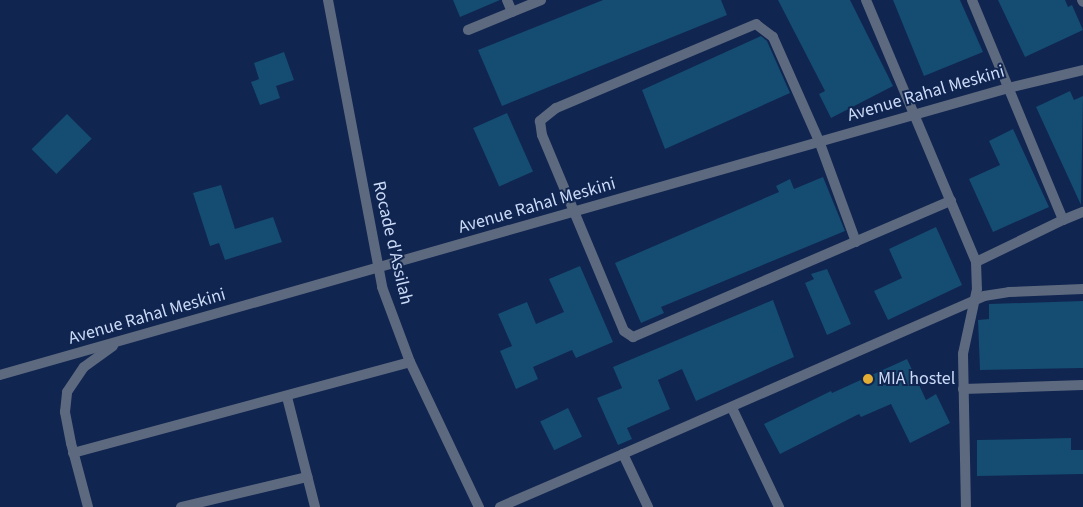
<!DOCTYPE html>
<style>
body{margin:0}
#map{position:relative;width:1083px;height:507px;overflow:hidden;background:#102550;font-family:"Source Sans 3",sans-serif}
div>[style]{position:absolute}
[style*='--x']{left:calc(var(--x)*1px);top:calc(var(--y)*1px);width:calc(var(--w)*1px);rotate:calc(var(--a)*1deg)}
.building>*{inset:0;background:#154c71;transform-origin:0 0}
.minor>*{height:10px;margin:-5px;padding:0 5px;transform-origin:5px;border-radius:5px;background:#5d697f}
.tertiary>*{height:10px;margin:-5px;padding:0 5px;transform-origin:5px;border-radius:5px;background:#5d697f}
.dots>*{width:14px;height:14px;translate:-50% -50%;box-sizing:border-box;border:2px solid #102550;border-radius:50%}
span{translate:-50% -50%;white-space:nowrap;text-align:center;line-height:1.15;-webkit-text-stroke:4px #102550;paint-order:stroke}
.street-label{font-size:18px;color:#cbdaf6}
.poi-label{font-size:18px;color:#cbdaf6}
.left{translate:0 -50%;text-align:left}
</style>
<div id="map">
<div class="building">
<i style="clip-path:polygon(453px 0,500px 0,460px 17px)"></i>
<i style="clip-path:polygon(603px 0,721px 0,727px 15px,502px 106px,478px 50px)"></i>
<i style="clip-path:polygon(778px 0,850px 0,893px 86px,831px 118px,819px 94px,825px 91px)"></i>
<i style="clip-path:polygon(893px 0,960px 0,983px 52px,924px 76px)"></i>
<i style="clip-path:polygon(998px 0,1065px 0,1068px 7px,1072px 5px,1083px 30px,1025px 57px)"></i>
<i style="clip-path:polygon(761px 36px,767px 41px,790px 93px,665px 149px,642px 90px)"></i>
<i style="clip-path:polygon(284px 52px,294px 80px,276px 86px,280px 98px,260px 105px,251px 82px,259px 79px,254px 63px)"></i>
<i style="clip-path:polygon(1070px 91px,1074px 100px,1083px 96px,1081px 205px,1036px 107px)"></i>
<i style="left:507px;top:113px;width:64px;height:37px;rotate:66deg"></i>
<i style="left:67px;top:114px;width:35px;height:50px;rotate:45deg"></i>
<i style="clip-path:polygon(1013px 129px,1049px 207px,993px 232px,969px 179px,1000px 165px,989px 141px)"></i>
<i style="clip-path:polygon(823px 177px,845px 231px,661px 307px,664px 313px,641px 323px,615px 263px,779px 192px,776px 186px,790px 179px,794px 189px)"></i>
<i style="clip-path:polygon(221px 185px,235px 229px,273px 217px,282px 242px,225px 260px,219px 243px,210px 246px,193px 193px)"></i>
<i style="clip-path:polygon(936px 227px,962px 285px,888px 320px,874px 291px,902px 278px,889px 249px)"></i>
<i style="clip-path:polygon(580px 266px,613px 342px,576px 358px,572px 350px,533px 367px,538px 379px,516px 389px,500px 351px,512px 346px,498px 314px,527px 302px,536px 324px,564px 312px,549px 279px)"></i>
<i style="clip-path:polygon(827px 269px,851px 324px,827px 335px,805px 283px,814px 279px,811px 274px)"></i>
<i style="clip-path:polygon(773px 300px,794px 357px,696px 401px,682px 369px,658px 380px,670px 409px,627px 428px,632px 439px,618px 445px,597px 398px,622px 388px,613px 367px)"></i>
<i style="clip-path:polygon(1083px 301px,1083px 368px,980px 370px,978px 320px,989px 319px,989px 304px)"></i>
<i style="clip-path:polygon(907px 359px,926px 400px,936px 394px,950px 423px,910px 443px,891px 404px,861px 417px,859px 414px,780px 454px,764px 424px,831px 391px,832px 393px)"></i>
<i style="left:568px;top:408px;width:32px;height:31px;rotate:64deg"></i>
<i style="clip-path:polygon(1071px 438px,1071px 450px,1083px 450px,1083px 474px,977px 476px,977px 440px)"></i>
</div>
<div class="minor">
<i style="--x:507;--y:0;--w:13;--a:67"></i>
<i style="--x:866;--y:0;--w:284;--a:67.2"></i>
<i style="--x:976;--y:262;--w:27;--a:88"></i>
<i style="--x:977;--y:289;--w:66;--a:102.2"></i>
<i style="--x:963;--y:354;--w:153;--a:88.9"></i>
<i style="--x:972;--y:0;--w:238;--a:67.5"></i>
<i style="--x:1063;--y:220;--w:22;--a:-22"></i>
<i style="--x:1082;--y:0;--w:2;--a:63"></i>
<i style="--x:468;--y:30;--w:79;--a:-22.3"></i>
<i style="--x:856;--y:242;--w:108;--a:-110.1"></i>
<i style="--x:819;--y:141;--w:114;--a:-113.9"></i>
<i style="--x:773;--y:37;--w:21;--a:-143"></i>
<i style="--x:756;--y:24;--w:217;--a:157.2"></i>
<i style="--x:556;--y:108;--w:21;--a:141"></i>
<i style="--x:540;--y:121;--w:14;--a:82"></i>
<i style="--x:542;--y:135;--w:212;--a:67.3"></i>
<i style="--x:624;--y:331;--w:11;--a:34"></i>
<i style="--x:633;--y:337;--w:346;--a:-23.2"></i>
<i style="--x:976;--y:262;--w:97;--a:-25.8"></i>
<i style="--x:0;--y:375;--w:1048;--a:-15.89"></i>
<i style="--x:1008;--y:88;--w:77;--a:-13.5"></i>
<i style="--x:963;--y:389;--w:120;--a:-1.9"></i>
<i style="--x:287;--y:397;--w:114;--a:75.7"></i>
<i style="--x:732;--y:408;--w:110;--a:64.6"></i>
<i style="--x:73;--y:453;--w:349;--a:-15.1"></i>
<i style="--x:623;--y:454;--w:394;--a:-23.6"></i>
<i style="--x:984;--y:296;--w:25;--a:-9"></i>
<i style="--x:1009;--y:292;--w:74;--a:-2.3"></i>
<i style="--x:88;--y:507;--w:66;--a:-104.9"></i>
<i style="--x:71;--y:443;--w:32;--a:-101"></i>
<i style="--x:65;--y:412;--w:20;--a:-84"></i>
<i style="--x:67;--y:392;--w:30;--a:-56"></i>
<i style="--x:84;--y:367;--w:36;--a:-36"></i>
<i style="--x:181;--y:507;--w:130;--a:-13.4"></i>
<i style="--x:500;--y:507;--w:134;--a:-23.3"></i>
<i style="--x:623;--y:454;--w:59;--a:64.7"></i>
</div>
<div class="tertiary">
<i style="--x:328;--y:0;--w:292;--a:79.3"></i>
<i style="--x:382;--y:287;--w:80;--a:69.5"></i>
<i style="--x:410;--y:362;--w:161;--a:64.6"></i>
</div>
<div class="dots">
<i style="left:868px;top:379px;background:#e4ae35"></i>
</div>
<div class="street-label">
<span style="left:926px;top:94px;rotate:-16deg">Avenue Rahal Meskini</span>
<span style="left:537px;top:206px;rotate:-16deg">Avenue Rahal Meskini</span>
<span style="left:392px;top:243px;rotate:77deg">Rocade d'Assilah</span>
<span style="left:147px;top:317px;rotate:-16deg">Avenue Rahal Meskini</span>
</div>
<div class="poi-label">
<span class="left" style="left:878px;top:379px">MIA hostel</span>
</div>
</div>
